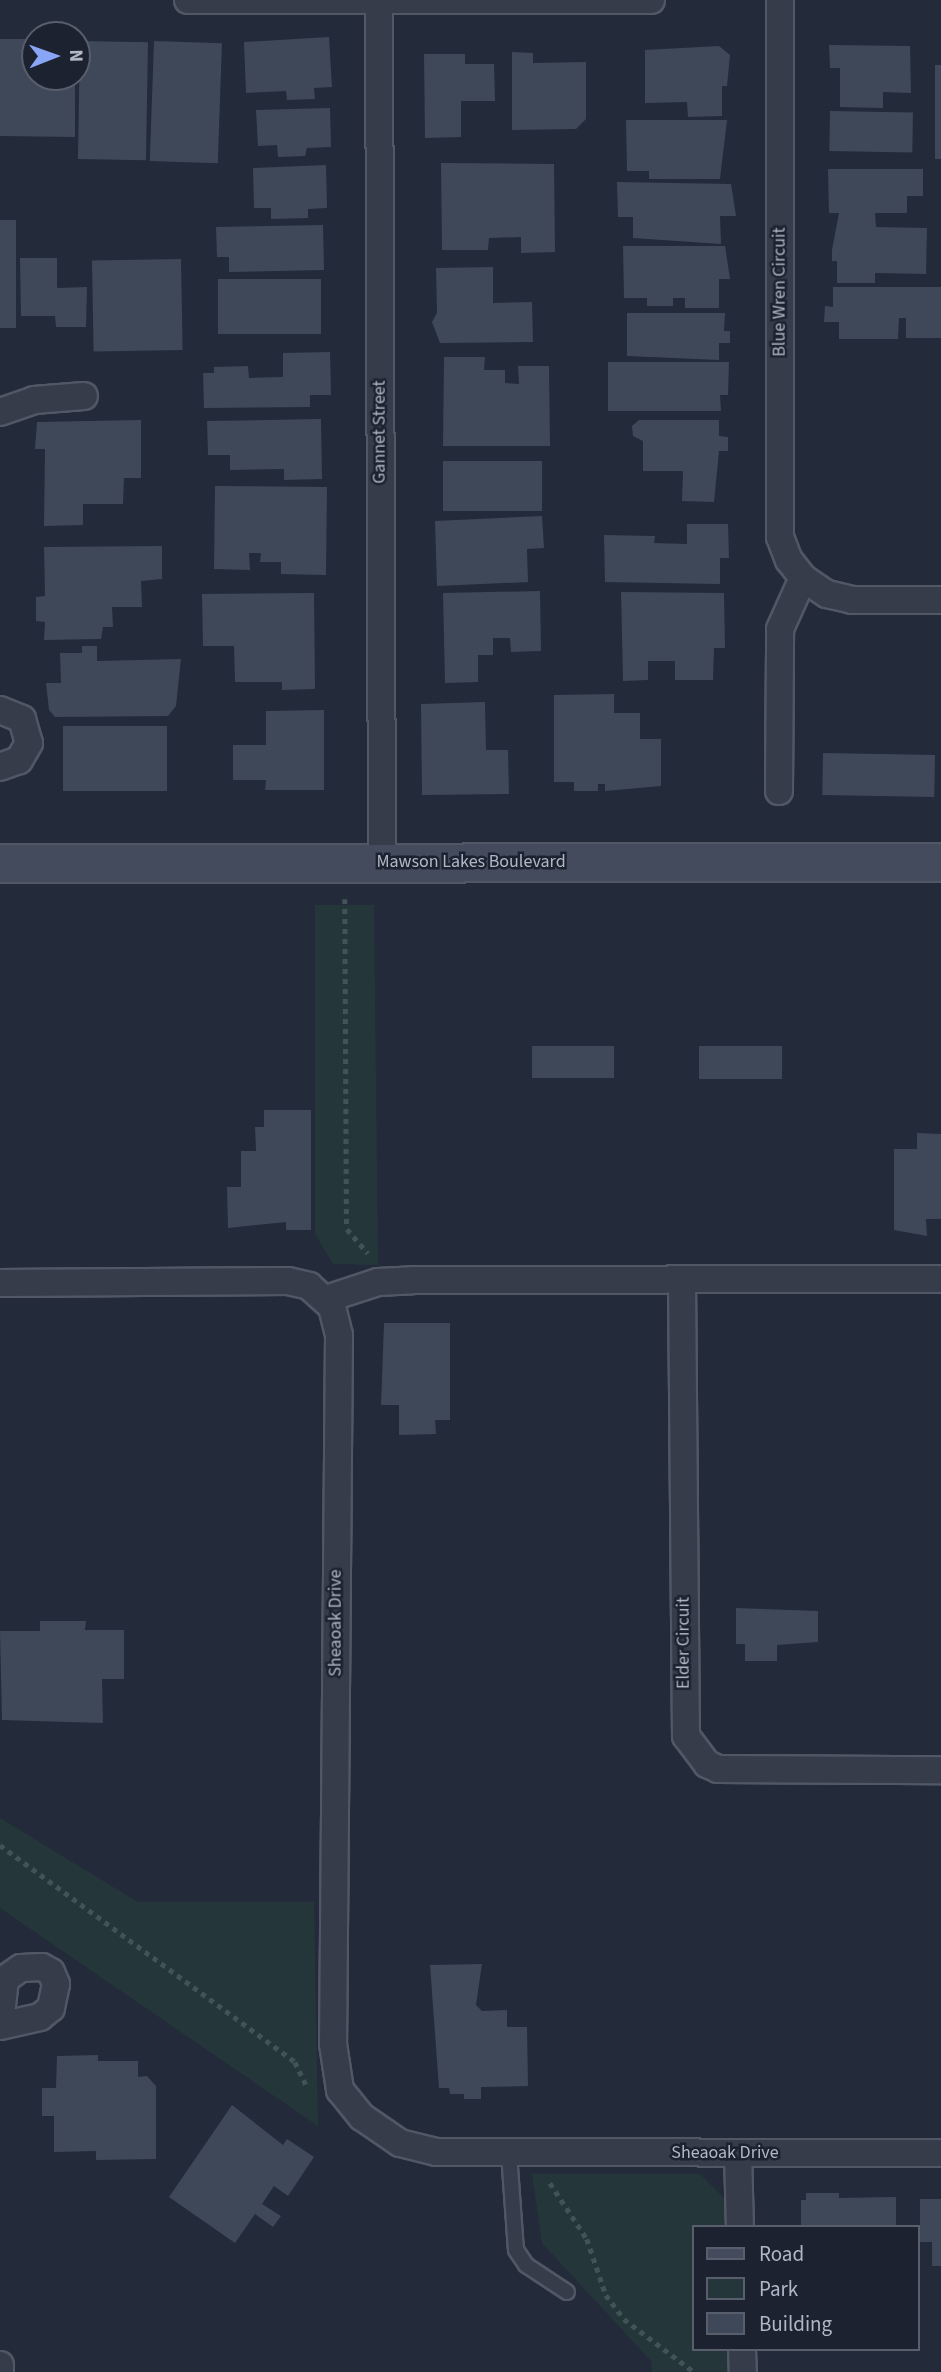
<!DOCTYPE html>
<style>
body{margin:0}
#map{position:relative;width:941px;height:2372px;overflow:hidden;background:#232a3a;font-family:"Source Sans 3",sans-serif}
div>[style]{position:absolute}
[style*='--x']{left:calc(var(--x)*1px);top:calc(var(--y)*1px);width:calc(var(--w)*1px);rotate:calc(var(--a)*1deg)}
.green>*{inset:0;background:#25363b}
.building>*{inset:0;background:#3f4859;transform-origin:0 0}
.path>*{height:4.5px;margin-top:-2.25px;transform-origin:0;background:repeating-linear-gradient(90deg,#425358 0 5px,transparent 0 10px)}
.roads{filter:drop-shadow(2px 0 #515765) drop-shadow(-2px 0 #515765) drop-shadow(0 2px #515765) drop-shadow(0 -2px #515765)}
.lane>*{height:14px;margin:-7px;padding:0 7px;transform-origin:7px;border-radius:7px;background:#363c4a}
.street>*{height:26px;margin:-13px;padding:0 13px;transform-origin:13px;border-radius:13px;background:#363c4a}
.secondary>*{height:37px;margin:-18.5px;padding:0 18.5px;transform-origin:18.5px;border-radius:18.5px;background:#444b5d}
span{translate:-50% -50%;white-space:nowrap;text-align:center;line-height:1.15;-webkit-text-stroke:5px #1c222f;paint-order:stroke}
.street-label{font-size:18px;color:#b1b7c6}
.legend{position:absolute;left:692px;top:2225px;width:228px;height:126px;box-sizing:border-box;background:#1c222f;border:2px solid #585e6b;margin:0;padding:9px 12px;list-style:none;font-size:21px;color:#b1b7c6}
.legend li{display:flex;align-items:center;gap:14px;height:35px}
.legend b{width:35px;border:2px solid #585e6b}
.north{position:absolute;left:21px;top:21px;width:70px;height:70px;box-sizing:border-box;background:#1c222f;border:2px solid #585e6b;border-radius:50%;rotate:89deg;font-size:19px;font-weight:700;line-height:28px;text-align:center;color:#b1b7c6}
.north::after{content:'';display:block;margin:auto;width:24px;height:32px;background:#88a6f5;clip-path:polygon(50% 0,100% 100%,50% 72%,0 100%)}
</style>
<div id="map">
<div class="green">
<i style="clip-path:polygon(315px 905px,374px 905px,378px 1265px,333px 1264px,315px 1234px)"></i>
<i style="clip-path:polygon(0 1818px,138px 1902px,314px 1902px,318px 2126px,0 1908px)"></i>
<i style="clip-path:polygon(532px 2174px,700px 2174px,727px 2201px,727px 2227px,694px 2227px,694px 2349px,730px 2349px,730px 2372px,652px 2372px,651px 2361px,542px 2243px)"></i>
</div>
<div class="building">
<i style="clip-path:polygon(329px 37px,332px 87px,314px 88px,315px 99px,287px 100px,286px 91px,246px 93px,244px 42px)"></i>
<i style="clip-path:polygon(0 39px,35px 39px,35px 77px,75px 77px,75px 137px,0 136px)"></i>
<i style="left:80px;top:41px;width:68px;height:118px;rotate:1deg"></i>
<i style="left:154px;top:41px;width:68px;height:120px;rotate:2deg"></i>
<i style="clip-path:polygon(829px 45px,910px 46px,911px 93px,883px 92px,883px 108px,840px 107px,840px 68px,830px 68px)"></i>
<i style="clip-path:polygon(719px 46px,730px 55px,727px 86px,722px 86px,722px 116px,688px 117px,687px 102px,645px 103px,645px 50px)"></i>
<i style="clip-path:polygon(512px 52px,533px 53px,533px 63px,586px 62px,586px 119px,576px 129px,512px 130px)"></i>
<i style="clip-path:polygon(424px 54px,465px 54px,465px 64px,494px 64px,495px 101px,461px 101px,461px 137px,425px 138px)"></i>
<i style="left:935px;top:65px;width:6px;height:94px"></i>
<i style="clip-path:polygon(330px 108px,331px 147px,307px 148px,305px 156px,278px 157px,277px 145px,258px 146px,256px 110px)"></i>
<i style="left:830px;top:111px;width:83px;height:40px;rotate:1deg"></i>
<i style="clip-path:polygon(626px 120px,727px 120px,720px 179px,649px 179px,649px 171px,627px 171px)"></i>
<i style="clip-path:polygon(441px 163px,554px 164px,555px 252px,521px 253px,521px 237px,489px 238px,488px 250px,442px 250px)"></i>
<i style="clip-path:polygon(326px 165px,327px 208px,308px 209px,308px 218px,271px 219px,271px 208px,254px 208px,253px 168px)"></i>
<i style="clip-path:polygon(828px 169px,923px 169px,923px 196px,907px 196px,907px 213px,875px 213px,876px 227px,927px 228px,926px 274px,875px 273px,875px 283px,837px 283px,837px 261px,832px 261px,832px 250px,839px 213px,829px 213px)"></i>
<i style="clip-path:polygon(617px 182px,731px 184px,736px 216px,720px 216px,721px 244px,633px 238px,633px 217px,618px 217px)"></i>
<i style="left:0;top:220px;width:16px;height:108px"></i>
<i style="clip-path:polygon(323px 225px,324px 270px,229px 272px,229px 257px,217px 257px,216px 227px)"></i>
<i style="clip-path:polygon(623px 246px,725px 246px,730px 279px,719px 279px,719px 308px,685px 308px,685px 298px,673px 298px,673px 306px,647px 306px,647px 298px,624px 298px)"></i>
<i style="clip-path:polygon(20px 258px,57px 258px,57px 288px,87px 287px,86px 327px,56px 327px,55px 316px,21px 316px)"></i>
<i style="left:181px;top:259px;width:91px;height:89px;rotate:89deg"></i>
<i style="clip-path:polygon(493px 267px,493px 303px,532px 302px,533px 342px,440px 343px,432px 322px,437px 313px,436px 268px)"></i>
<i style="left:218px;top:279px;width:103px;height:55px"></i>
<i style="clip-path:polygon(833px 287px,941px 287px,941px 338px,906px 338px,906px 318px,899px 318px,898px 339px,839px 339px,839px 322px,824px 322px,825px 306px,833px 307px)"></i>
<i style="clip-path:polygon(627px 313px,725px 313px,724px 331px,730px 331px,730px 343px,719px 343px,719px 360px,627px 356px)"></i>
<i style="clip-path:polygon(330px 352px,331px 395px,310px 395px,310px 407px,204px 408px,203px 373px,214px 373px,214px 367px,248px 366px,249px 378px,283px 377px,283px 353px)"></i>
<i style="clip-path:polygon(444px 357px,485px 357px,484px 370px,505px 370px,505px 383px,519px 384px,518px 366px,549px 366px,550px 446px,443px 446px)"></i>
<i style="clip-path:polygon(608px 362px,729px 362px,728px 395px,720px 395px,721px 411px,608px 411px)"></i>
<i style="clip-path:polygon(321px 419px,322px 479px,284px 480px,284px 469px,230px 470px,230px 455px,208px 455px,207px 421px)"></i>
<i style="clip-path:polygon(141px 420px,141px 478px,124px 478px,123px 504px,83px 504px,83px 525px,44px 526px,45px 449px,35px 449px,37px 422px)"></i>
<i style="clip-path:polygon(639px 420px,719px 420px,719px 436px,728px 437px,728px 451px,719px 451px,714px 502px,682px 501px,683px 471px,643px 471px,643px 441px,633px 436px,632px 426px)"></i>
<i style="left:443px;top:461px;width:99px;height:50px"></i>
<i style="clip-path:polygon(215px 486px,327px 487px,326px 575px,281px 574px,281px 562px,260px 562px,261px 553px,249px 553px,250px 570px,214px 569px)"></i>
<i style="clip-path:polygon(542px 516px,544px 548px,527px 549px,528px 582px,437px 586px,435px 521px)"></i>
<i style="clip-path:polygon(687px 524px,728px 524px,729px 558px,720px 558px,720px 584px,605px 582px,604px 535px,655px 536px,654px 543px,687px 544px)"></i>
<i style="clip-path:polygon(162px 546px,162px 579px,141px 581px,142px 607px,112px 607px,113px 627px,103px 627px,101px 639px,44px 640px,45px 622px,36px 621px,36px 597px,45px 596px,44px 547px)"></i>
<i style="clip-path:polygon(540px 591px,541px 651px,511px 652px,510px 638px,493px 638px,493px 655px,478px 655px,478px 682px,445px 683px,443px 593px)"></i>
<i style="clip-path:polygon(621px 592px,724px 593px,725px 648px,714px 648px,713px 680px,675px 680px,675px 661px,648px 661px,648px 680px,623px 681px)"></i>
<i style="clip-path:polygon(314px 593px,315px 689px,282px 690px,282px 682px,235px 682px,234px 646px,203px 646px,202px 594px)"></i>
<i style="clip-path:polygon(82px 646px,97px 646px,97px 661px,181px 659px,176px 706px,168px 716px,55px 717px,49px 710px,46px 683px,61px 683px,60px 653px,82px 653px)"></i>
<i style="clip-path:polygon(614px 694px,614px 713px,640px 713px,640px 739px,661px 739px,661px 786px,605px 791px,605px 784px,598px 784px,598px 791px,574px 791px,574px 782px,554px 782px,554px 695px)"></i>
<i style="clip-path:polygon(485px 702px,486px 750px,508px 750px,509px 794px,422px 795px,421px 704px)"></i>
<i style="clip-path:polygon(324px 710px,324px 790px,265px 790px,266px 780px,233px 780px,233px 745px,266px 745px,266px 711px)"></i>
<i style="left:167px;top:726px;width:65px;height:104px;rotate:90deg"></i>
<i style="left:823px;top:753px;width:112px;height:42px;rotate:1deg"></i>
<i style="left:532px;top:1046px;width:82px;height:32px"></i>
<i style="left:699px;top:1046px;width:83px;height:33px"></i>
<i style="clip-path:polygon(264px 1110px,311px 1110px,311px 1230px,286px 1230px,286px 1222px,228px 1228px,227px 1187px,241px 1187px,241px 1151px,256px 1151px,255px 1127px,264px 1127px)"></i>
<i style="clip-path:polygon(917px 1133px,941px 1134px,941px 1219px,926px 1219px,927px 1236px,894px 1230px,894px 1149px,917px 1149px)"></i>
<i style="clip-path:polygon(384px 1323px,450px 1323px,450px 1420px,435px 1420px,436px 1434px,399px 1435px,399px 1405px,381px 1405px)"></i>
<i style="clip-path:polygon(736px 1608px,818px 1611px,818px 1642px,777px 1645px,777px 1661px,745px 1661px,745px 1644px,736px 1644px)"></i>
<i style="clip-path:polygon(40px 1621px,86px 1621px,85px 1630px,124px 1630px,124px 1679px,102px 1679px,103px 1723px,2px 1720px,0 1631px,40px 1631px)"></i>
<i style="clip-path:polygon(482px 1964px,476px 2005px,482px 2011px,507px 2010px,507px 2027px,527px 2027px,528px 2086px,481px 2087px,481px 2099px,464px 2099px,464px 2094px,450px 2094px,449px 2088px,439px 2088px,430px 1965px)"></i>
<i style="clip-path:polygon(98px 2055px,98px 2061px,138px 2061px,138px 2077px,147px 2076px,156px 2086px,156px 2159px,96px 2160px,96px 2151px,54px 2152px,54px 2116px,42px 2116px,42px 2088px,56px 2088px,57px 2056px)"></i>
<i style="clip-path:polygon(232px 2105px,283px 2145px,287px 2139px,314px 2157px,288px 2196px,274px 2186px,262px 2204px,281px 2216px,273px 2227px,255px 2214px,235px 2243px,169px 2197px)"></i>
<i style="clip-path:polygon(806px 2193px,839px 2193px,839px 2198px,896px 2197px,896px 2227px,806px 2227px,801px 2225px,801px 2200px,806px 2200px)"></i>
<i style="clip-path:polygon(920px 2199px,941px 2199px,941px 2266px,932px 2266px,932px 2242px,920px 2242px)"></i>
</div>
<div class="path">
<i style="--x:345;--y:899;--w:330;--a:89.7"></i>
<i style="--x:347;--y:1229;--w:32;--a:49"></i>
<i style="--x:0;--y:1845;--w:366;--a:36.3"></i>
<i style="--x:295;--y:2062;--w:28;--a:64"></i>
<i style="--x:550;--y:2183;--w:67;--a:56.5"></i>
<i style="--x:587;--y:2239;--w:59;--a:71.3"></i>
<i style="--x:606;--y:2295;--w:30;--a:53"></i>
<i style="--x:624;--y:2319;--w:88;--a:37.1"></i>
</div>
<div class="roads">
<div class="lane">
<i style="--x:509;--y:2153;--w:97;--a:85.9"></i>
<i style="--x:516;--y:2250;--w:18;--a:56"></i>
<i style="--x:526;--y:2265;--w:49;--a:33.4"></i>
</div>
<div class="street">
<i style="--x:188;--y:0;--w:463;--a:0"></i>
<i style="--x:780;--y:0;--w:537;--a:90"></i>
<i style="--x:780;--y:537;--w:25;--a:69"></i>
<i style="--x:789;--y:560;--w:23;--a:52"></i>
<i style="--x:803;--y:578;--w:29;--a:34"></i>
<i style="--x:827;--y:594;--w:26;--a:13"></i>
<i style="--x:852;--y:600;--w:89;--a:0"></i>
<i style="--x:379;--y:2;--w:860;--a:89.8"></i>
<i style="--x:0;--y:412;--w:36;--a:-19"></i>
<i style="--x:34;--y:400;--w:50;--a:-4.6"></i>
<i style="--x:0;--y:710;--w:24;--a:22"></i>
<i style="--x:22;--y:719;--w:25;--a:74"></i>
<i style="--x:29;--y:743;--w:20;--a:120"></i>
<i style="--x:19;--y:760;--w:20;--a:160"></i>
<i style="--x:779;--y:791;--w:162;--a:-89.6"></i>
<i style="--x:780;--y:629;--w:56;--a:-65.7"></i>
<i style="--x:682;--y:1280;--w:456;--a:89.5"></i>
<i style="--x:686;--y:1736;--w:35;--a:53"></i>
<i style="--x:707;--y:1764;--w:12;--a:24"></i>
<i style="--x:718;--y:1769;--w:223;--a:0.3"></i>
<i style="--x:0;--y:1283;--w:288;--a:-0.4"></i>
<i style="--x:288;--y:1281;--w:22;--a:13"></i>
<i style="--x:309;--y:1286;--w:31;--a:42"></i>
<i style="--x:332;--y:1307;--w:29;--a:76"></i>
<i style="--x:339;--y:1335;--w:709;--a:90.48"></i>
<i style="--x:333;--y:2044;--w:47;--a:81.3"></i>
<i style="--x:340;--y:2090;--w:35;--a:51"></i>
<i style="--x:362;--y:2117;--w:46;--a:34.4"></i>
<i style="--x:400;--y:2143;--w:37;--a:14"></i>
<i style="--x:436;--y:2152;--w:505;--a:0.11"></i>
<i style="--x:326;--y:1299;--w:55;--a:-18.1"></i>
<i style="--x:378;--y:1282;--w:35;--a:-3"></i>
<i style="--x:413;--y:1280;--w:528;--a:-0.11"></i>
<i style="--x:0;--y:2023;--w:44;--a:-83.5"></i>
<i style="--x:5;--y:1979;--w:19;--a:-35"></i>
<i style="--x:21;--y:1968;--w:21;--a:-3"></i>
<i style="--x:42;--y:1967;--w:10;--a:29"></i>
<i style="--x:51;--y:1972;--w:13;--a:67"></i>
<i style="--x:56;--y:1984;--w:25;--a:102"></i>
<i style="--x:51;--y:2008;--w:14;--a:141"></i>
<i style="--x:40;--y:2017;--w:41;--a:167.3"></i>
<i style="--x:738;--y:2153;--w:74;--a:88.5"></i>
<i style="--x:742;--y:2349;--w:23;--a:88"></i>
<i style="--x:0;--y:2365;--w:7;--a:90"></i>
</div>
<div class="secondary">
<i style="--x:0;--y:863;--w:941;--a:-0.06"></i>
</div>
</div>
<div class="street-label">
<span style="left:780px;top:292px;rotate:-90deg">Blue Wren Circuit</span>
<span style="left:380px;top:432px;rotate:-90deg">Gannet Street</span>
<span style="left:471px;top:862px">Mawson Lakes Boulevard</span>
<span style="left:336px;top:1623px;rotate:-90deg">Sheaoak Drive</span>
<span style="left:684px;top:1643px;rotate:-90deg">Elder Circuit</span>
<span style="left:725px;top:2153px">Sheaoak Drive</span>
</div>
<ul class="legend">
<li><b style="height:9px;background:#444b5d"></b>Road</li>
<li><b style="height:19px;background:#25363b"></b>Park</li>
<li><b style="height:19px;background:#3f4859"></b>Building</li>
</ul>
<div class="north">N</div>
</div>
